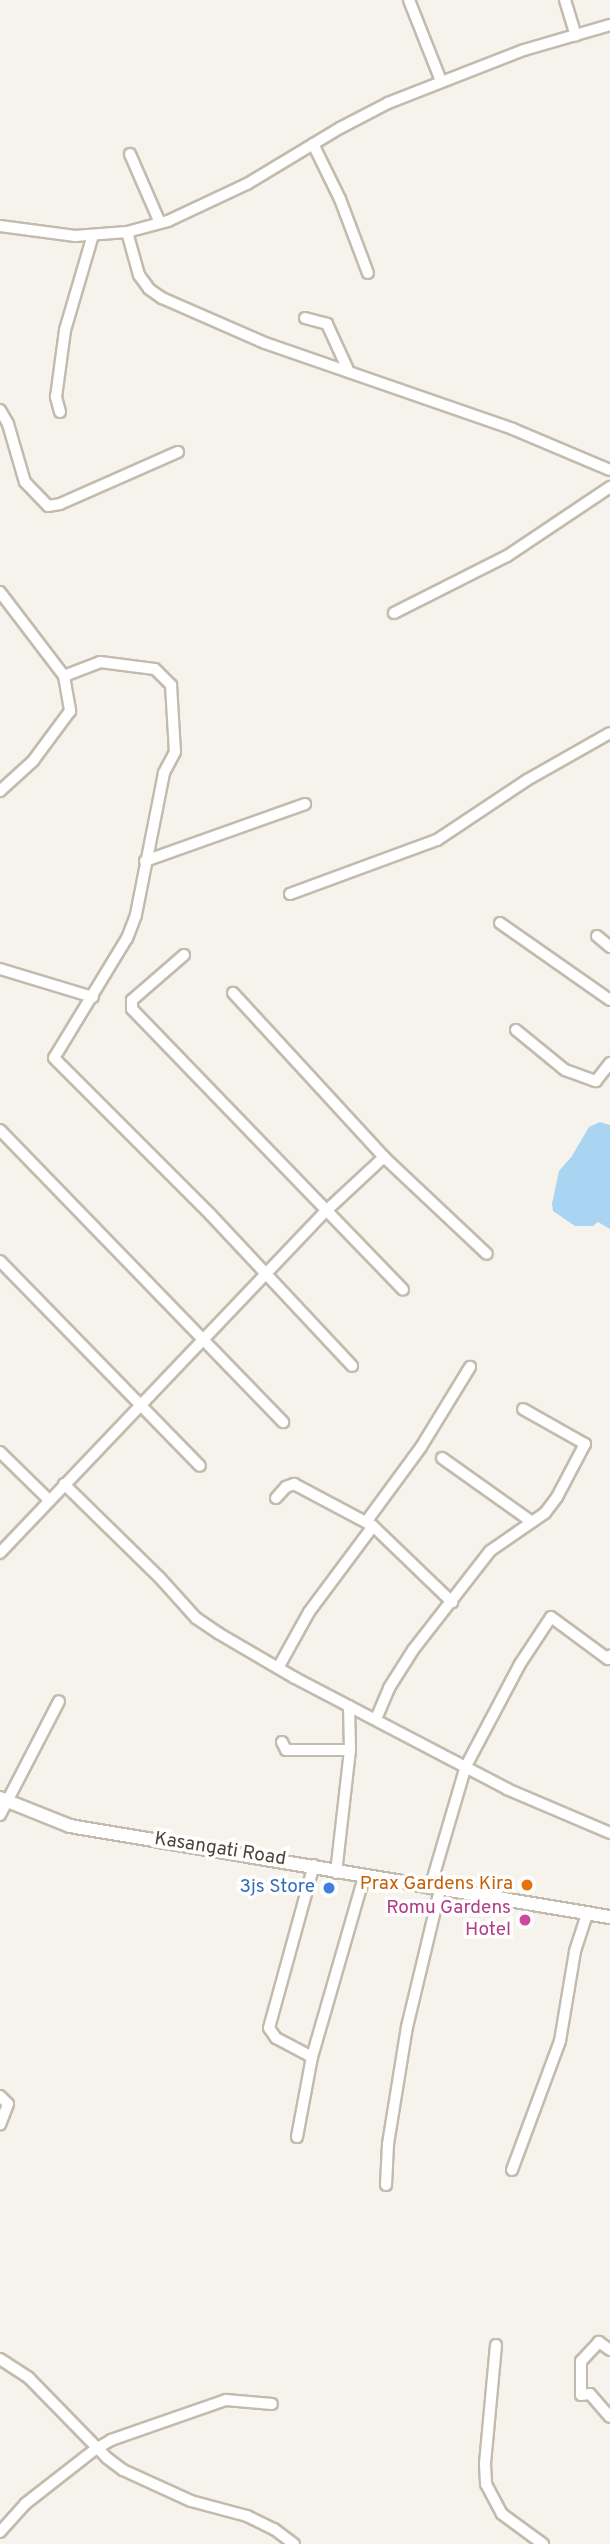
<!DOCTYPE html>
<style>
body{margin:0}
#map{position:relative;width:610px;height:2544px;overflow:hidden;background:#f6f3ec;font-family:Overpass,sans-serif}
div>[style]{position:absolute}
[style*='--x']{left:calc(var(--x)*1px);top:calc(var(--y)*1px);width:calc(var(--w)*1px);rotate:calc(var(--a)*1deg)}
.water>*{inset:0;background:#a9d4f2}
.roads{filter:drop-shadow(2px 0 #c2bbae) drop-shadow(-2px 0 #c2bbae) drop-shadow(0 2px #c2bbae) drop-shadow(0 -2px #c2bbae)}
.minor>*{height:10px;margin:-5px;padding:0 5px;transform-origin:5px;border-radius:5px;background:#fff}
.tertiary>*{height:12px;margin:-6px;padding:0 6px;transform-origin:6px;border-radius:6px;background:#fff}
.dots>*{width:19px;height:19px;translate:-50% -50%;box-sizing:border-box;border:4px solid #fff;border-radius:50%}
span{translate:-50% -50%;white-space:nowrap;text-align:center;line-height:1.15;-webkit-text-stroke:7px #fff;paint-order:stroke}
.street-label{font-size:19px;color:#4b4439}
.food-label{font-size:19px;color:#c56008}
.right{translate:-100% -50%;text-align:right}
.shop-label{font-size:19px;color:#366cbe}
.hotel-label{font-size:19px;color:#b23c85}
</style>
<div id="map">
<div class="water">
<i style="clip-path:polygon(600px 1122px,610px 1125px,610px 1229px,598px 1222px,593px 1226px,575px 1226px,553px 1211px,552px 1204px,559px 1171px,572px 1156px,589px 1127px)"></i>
</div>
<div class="roads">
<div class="minor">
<i style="--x:409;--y:0;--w:87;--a:68.4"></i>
<i style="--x:565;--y:0;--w:37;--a:73"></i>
<i style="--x:313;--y:144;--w:61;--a:63.9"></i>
<i style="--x:340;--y:199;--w:79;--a:69.3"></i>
<i style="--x:130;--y:154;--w:75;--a:66.5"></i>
<i style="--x:0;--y:226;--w:76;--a:7.6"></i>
<i style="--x:75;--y:236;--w:52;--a:-4.4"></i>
<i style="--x:127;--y:232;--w:42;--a:-15"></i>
<i style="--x:168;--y:221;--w:87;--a:-25.1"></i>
<i style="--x:247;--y:184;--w:109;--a:-31.1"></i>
<i style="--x:340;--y:128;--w:54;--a:-27.5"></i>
<i style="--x:388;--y:103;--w:146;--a:-21.3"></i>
<i style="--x:524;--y:50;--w:90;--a:-16.2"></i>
<i style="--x:127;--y:232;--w:45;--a:74.4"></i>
<i style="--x:139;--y:275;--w:17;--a:54"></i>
<i style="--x:149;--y:289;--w:16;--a:35"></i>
<i style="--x:162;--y:298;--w:112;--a:23.6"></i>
<i style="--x:265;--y:343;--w:262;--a:19.1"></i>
<i style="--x:513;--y:429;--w:105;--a:22.9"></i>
<i style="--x:305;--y:318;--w:23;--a:15"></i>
<i style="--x:327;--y:324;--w:53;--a:65.4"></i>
<i style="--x:0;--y:410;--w:16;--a:60"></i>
<i style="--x:8;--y:424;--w:60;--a:73.7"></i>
<i style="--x:25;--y:482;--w:33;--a:46"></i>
<i style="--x:48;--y:506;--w:12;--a:-9"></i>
<i style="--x:60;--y:504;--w:129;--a:-23.8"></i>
<i style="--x:60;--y:412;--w:16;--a:-105"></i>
<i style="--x:56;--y:397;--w:68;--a:-82.3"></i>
<i style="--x:65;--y:330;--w:99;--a:-73.6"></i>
<i style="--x:0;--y:592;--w:106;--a:52.7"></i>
<i style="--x:64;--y:676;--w:36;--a:80"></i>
<i style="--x:70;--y:711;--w:62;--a:126.5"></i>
<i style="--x:33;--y:761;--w:45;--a:137.7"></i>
<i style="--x:394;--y:613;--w:127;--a:-26.8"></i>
<i style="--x:507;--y:556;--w:124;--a:-33.8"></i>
<i style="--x:64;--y:676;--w:39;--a:-21"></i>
<i style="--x:100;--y:662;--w:55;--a:7.3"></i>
<i style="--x:155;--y:669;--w:23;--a:45"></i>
<i style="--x:171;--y:685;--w:67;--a:86.6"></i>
<i style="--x:175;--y:752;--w:24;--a:118"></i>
<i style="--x:164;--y:773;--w:145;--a:101.2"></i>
<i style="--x:136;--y:915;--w:25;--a:111"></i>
<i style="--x:127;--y:938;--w:140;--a:121.3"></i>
<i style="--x:54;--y:1058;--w:221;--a:45"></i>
<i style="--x:210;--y:1214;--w:208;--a:46.9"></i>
<i style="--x:145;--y:861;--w:170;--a:-19.6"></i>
<i style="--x:290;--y:894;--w:157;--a:-20.2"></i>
<i style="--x:437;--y:840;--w:108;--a:-33.7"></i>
<i style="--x:527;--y:780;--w:95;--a:-29.5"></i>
<i style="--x:500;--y:923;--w:134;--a:35"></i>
<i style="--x:597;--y:936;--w:17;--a:40"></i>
<i style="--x:184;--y:955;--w:69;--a:139.1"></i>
<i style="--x:132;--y:1000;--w:9;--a:90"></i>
<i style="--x:132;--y:1009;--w:390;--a:46"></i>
<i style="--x:0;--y:969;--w:97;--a:16.8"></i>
<i style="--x:516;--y:1030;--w:63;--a:39.2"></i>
<i style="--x:565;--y:1070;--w:33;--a:20"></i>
<i style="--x:596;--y:1081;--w:23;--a:-52"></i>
<i style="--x:0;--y:1130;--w:407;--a:45.9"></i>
<i style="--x:384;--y:1157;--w:141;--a:43.3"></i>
<i style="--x:0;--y:1261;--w:286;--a:45.7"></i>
<i style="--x:0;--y:1452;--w:69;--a:44.4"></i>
<i style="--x:442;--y:1458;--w:110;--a:35.4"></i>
<i style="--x:64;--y:1484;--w:134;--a:44.4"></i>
<i style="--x:160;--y:1578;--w:54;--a:48"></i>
<i style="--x:196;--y:1618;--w:27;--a:34"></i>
<i style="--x:218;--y:1633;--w:89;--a:30.3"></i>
<i style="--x:295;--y:1678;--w:239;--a:27.6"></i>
<i style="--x:507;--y:1789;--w:112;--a:23.1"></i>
<i style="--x:276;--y:1498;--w:15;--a:-48"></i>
<i style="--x:286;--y:1487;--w:9;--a:-21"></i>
<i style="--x:294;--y:1484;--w:89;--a:28"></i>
<i style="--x:373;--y:1526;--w:110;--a:43.9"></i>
<i style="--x:366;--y:1522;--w:93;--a:-53.7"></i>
<i style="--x:421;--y:1447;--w:94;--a:-58.5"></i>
<i style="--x:0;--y:1553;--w:474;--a:-46.4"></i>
<i style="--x:327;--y:1210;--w:78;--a:-42.9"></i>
<i style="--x:384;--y:1157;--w:223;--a:-132.6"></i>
<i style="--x:278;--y:1668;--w:64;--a:-61"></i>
<i style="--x:309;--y:1612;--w:107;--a:-53.3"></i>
<i style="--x:376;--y:1719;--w:34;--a:-67"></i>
<i style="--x:389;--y:1688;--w:45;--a:-57.7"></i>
<i style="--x:413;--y:1650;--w:125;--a:-52.1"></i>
<i style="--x:490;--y:1551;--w:67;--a:-34.6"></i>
<i style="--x:545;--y:1513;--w:20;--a:-53"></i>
<i style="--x:557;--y:1497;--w:60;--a:-62.2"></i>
<i style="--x:585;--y:1444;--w:71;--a:-150.6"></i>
<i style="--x:282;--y:1742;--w:9;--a:63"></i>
<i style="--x:286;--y:1750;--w:64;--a:0"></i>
<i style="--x:0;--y:1815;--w:128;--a:-62.6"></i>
<i style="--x:336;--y:1873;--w:124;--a:-83.5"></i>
<i style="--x:350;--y:1750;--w:44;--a:-91.3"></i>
<i style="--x:430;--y:1888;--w:127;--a:-73.6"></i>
<i style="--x:466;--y:1766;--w:115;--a:-62.1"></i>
<i style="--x:520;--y:1664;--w:56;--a:-56.6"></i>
<i style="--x:551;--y:1617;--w:71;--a:36.4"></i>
<i style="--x:608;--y:1659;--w:4;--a:-63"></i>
<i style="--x:312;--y:2057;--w:41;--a:-152.2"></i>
<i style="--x:276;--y:2038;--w:12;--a:-125"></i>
<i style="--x:269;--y:2028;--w:169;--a:-74.6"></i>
<i style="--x:0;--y:2096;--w:11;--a:45"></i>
<i style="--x:8;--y:2104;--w:22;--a:111"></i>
<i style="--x:297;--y:2137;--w:81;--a:-79.4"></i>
<i style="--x:312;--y:2057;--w:187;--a:-73.9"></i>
<i style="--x:512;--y:2170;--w:138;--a:-69.6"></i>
<i style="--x:560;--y:2041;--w:91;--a:-80.5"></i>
<i style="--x:575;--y:1951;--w:40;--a:-72"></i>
<i style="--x:386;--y:2185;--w:41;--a:-87.2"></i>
<i style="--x:388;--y:2144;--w:119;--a:-80.8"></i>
<i style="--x:407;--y:2027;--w:141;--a:-76.5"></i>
<i style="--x:496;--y:2345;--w:120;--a:95.3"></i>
<i style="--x:485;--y:2464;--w:20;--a:87"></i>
<i style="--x:486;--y:2484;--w:34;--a:62"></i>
<i style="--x:502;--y:2514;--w:51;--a:36.2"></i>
<i style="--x:610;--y:2350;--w:14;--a:-144"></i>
<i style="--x:599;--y:2342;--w:26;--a:133"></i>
<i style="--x:581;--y:2361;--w:34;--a:90"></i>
<i style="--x:581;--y:2395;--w:9;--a:-6"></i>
<i style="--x:590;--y:2394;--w:30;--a:49"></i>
<i style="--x:0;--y:2359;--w:33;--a:33"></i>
<i style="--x:28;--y:2377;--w:113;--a:45.7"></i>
<i style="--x:107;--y:2458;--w:20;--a:37"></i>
<i style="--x:123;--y:2470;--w:75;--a:24.5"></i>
<i style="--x:191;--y:2501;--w:58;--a:15"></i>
<i style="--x:247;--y:2516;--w:30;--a:26"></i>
<i style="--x:274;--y:2529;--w:25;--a:37"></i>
<i style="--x:0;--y:2532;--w:38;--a:-48"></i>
<i style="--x:25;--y:2504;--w:88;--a:-38"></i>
<i style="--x:94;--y:2450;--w:20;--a:-30"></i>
<i style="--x:111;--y:2440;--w:122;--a:-19.2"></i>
<i style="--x:226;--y:2400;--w:46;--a:5"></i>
</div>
<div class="tertiary">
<i style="--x:0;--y:1798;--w:75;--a:21.8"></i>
<i style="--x:70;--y:1826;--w:548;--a:9.57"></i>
</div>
</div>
<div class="dots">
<i style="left:527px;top:1885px;background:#e8710a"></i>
<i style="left:329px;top:1888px;background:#3f7fe0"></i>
<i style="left:525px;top:1920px;background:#d1479c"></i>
</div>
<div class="street-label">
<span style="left:220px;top:1850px;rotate:9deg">Kasangati Road</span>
</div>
<div class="food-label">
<span class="right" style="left:513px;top:1885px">Prax Gardens Kira</span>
</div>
<div class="shop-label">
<span class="right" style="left:315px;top:1888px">3js Store</span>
</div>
<div class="hotel-label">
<span class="right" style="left:511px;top:1920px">Romu Gardens<br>Hotel</span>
</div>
</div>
